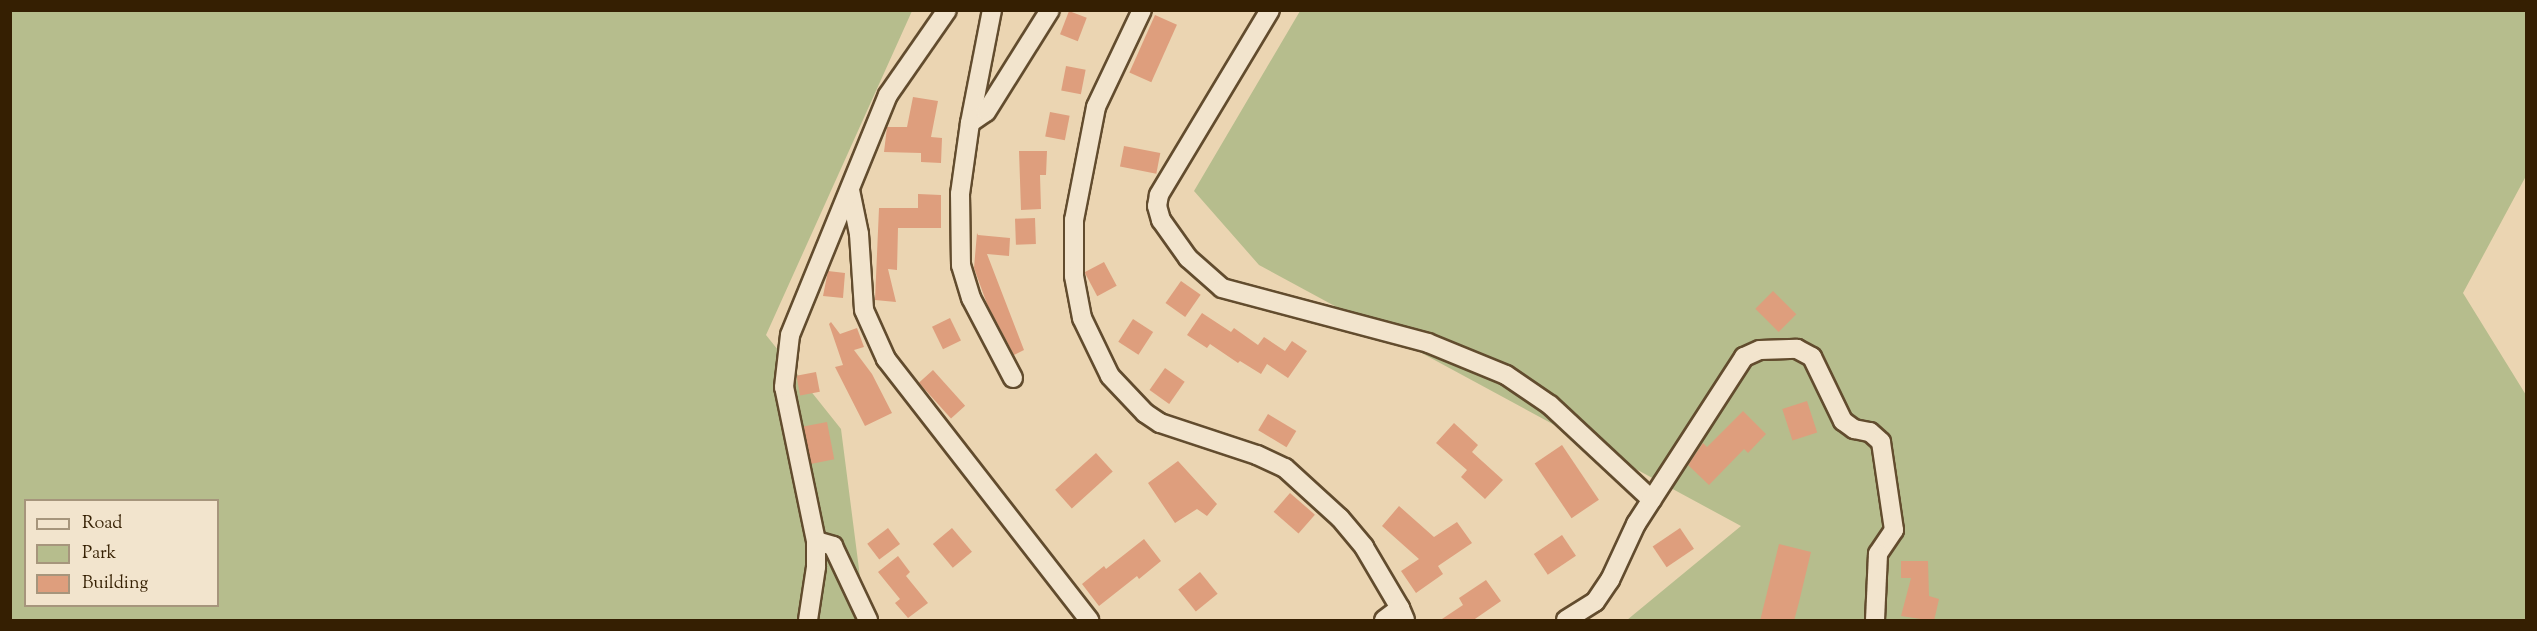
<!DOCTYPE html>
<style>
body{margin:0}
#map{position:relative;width:2537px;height:631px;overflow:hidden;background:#ebd5b2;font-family:"Sorts Mill Goudy",serif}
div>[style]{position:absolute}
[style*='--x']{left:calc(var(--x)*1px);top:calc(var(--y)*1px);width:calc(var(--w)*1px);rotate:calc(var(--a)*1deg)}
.green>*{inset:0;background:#b6bd8d}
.building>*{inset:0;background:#de9e7d;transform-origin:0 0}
.roads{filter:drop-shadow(2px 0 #624c2e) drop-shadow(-2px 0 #624c2e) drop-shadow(0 2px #624c2e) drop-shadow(0 -2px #624c2e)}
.minor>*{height:18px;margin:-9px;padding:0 9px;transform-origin:9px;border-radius:9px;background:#f2e4cd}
span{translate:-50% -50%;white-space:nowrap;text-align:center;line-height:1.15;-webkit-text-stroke:5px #f2e4cd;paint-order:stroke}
.frame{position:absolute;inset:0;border:12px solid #351f02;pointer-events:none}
.legend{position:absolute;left:24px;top:499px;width:195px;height:108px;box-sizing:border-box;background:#f2e4cd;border:2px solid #a6957c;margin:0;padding:8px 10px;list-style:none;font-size:18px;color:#351f02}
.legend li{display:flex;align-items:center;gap:12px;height:30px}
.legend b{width:30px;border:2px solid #a6957c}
</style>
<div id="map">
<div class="green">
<i style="clip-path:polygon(evenodd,10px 11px,912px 11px,766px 335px,841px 429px,864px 608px,859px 620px,11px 620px,10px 11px,26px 500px,218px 500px,218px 606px,26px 606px,26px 500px)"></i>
<i style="clip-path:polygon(1300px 11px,2526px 11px,2526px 176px,2463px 293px,2526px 395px,2526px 620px,1627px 620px,1741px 526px,1259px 265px,1194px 191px)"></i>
</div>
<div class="building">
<i style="left:1069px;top:11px;width:19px;height:25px;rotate:21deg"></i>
<i style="left:1155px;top:15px;width:24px;height:63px;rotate:24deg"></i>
<i style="left:1066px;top:66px;width:20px;height:25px;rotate:11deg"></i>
<i style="clip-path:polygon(913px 97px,938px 101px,931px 137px,942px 138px,941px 163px,921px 162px,921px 153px,884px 152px,887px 127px,907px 127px)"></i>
<i style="left:1050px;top:112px;width:20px;height:25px;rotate:11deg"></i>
<i style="left:1124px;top:146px;width:37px;height:21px;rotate:11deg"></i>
<i style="clip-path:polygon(1019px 151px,1047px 151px,1046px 175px,1040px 175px,1041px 209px,1021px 210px)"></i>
<i style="clip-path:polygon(918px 194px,941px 195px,941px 228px,898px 228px,897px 270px,888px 269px,896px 302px,875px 300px,879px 208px,918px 208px)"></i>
<i style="left:1035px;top:218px;width:26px;height:20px;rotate:88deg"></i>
<i style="clip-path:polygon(977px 233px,978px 235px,1010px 238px,1009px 256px,987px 254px,1024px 350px,1014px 355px,987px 304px,974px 268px)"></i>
<i style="left:1104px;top:262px;width:27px;height:22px;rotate:62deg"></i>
<i style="clip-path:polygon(828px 271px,845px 273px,843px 298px,823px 296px)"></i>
<i style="left:1181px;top:281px;width:24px;height:27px;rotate:35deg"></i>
<i style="left:1773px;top:291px;width:33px;height:25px;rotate:45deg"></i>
<i style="clip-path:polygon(1202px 313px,1231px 332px,1234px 328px,1258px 345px,1264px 337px,1285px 351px,1292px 341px,1307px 351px,1288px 378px,1267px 364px,1261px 374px,1240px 361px,1238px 363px,1210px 344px,1207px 348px,1187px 335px)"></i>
<i style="left:950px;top:318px;width:25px;height:20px;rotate:64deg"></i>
<i style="left:1133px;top:319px;width:24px;height:27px;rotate:33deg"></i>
<i style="clip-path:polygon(831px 322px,840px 334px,857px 328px,864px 347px,854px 350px,872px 374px,892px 413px,865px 426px,835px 367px,843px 365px,829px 324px)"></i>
<i style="left:1165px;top:368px;width:24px;height:27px;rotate:35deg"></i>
<i style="left:933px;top:370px;width:48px;height:19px;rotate:48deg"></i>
<i style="left:816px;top:372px;width:20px;height:20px;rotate:79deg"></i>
<i style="left:1807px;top:401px;width:33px;height:26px;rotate:72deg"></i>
<i style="clip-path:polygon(1743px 411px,1766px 434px,1748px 453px,1744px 449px,1709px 485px,1688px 465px,1703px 443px,1707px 447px)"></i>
<i style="left:1268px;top:414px;width:33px;height:19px;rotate:31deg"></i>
<i style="left:827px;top:422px;width:38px;height:24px;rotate:79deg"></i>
<i style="clip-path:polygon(1454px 423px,1478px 445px,1472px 452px,1503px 480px,1485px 499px,1461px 477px,1467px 470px,1436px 443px)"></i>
<i style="left:1562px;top:445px;width:66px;height:33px;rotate:56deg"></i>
<i style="left:1096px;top:453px;width:25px;height:55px;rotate:48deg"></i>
<i style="clip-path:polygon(1178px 461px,1217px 504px,1207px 516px,1197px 509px,1175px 523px,1148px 483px)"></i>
<i style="left:1290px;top:493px;width:33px;height:25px;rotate:41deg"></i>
<i style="clip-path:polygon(1399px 506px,1434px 537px,1457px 522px,1472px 543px,1438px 566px,1443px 574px,1416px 593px,1401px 571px,1419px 559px,1382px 526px)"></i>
<i style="left:888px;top:528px;width:20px;height:26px;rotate:53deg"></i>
<i style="left:952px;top:528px;width:31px;height:25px;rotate:50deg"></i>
<i style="left:1680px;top:528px;width:25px;height:33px;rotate:56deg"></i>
<i style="left:1562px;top:535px;width:25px;height:34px;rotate:56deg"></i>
<i style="clip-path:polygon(1144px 539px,1161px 561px,1139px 579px,1137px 576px,1099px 606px,1082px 584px,1104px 566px,1106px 569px)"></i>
<i style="clip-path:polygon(1779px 544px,1811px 552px,1799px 602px,1794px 621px,1760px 621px)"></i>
<i style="clip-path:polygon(898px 556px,910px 572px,906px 576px,928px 603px,908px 618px,895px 603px,900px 599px,878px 572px)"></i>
<i style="clip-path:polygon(1901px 561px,1928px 561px,1929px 596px,1939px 599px,1934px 621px,1901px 616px,1911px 578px,1901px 578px)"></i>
<i style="left:1200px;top:572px;width:28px;height:28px;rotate:51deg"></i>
<i style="clip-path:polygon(1486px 580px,1501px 601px,1472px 621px,1439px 621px,1463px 605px,1459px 598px)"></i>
</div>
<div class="roads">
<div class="minor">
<i style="--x:1142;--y:10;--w:107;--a:115.4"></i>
<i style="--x:1096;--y:107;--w:115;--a:101"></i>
<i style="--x:1074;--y:220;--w:56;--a:90"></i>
<i style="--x:1074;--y:276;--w:43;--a:79.2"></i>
<i style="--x:1082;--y:318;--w:64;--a:64.2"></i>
<i style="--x:1110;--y:376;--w:51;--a:46.6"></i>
<i style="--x:1145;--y:413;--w:18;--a:34"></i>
<i style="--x:1160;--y:423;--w:102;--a:18.3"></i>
<i style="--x:1257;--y:455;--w:31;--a:25"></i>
<i style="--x:1285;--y:468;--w:74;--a:42.3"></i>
<i style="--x:1340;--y:518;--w:38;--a:50"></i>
<i style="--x:1364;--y:547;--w:71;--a:59.5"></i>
<i style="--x:1400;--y:608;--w:13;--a:67"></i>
<i style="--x:1270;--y:10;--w:216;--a:121"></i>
<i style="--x:1159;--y:195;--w:11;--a:100"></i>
<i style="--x:1157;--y:206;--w:15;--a:74"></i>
<i style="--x:1161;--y:220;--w:47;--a:54.6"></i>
<i style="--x:1188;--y:258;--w:45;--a:41.4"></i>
<i style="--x:1222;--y:288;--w:213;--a:14.9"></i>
<i style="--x:1428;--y:343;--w:84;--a:22.3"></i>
<i style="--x:1506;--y:375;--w:53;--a:34.3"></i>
<i style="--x:1550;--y:405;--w:139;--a:43"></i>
<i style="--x:970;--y:123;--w:115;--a:-79"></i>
<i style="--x:850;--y:190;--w:45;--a:78.4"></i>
<i style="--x:859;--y:234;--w:76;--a:86.2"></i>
<i style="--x:864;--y:310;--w:54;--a:65.8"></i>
<i style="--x:886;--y:359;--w:331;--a:52.1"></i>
<i style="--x:1013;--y:378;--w:90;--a:-117.7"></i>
<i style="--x:971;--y:298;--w:34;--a:-107"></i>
<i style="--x:961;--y:265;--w:71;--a:-90.8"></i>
<i style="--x:960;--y:194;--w:72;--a:-82"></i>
<i style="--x:970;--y:123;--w:19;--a:-35"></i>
<i style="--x:986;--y:112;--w:120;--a:-57.9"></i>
<i style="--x:816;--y:541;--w:18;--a:16"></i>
<i style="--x:833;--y:546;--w:82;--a:64.7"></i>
<i style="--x:808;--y:620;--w:54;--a:-81.4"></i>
<i style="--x:816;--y:567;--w:26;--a:-90"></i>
<i style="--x:816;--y:541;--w:157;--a:-101.7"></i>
<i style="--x:784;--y:387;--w:52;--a:-83.4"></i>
<i style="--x:790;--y:335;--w:259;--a:-67.8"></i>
<i style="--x:888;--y:95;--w:103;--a:-55.2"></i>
<i style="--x:1384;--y:620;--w:20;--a:-37"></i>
<i style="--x:1566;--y:620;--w:34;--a:-32"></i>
<i style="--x:1595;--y:602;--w:27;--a:-56"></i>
<i style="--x:1610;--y:580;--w:62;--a:-65.1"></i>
<i style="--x:1636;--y:524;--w:199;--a:-57.1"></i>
<i style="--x:1744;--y:357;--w:17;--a:-24"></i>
<i style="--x:1760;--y:350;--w:37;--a:-2"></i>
<i style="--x:1797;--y:349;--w:17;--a:28"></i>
<i style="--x:1812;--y:357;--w:71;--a:64.2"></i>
<i style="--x:1843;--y:421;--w:14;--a:36"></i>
<i style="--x:1854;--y:429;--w:16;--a:11"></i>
<i style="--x:1870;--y:432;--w:15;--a:42"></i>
<i style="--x:1881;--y:442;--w:89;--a:81.6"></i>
<i style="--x:1894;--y:530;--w:29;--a:124"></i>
<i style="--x:1878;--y:554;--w:66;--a:92.6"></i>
</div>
</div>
<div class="frame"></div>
<ul class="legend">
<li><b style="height:8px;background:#f2e4cd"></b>Road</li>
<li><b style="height:16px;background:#b6bd8d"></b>Park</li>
<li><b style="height:16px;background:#de9e7d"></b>Building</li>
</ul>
</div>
